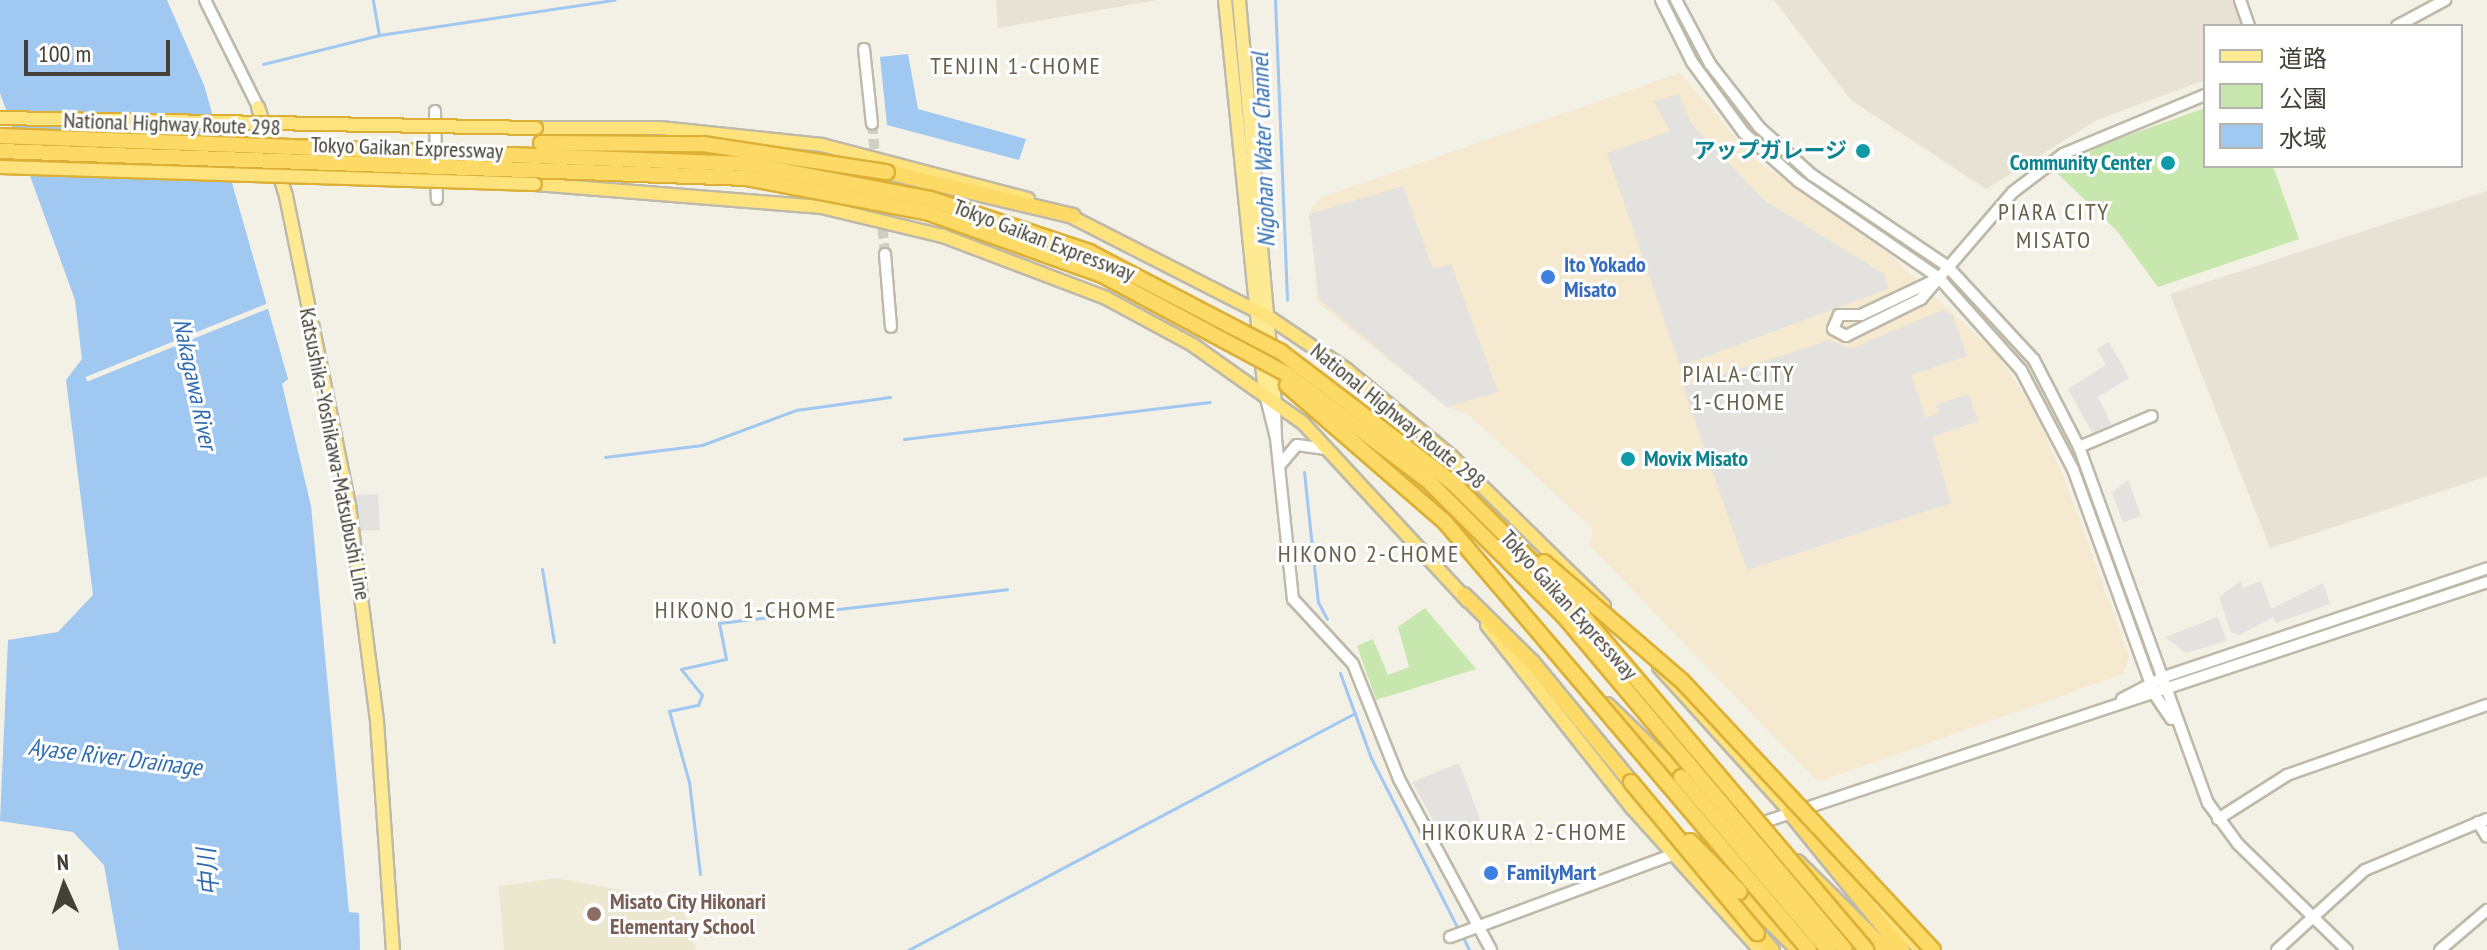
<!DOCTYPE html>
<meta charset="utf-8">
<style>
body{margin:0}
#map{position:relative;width:2487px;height:950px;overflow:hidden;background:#f3f0e5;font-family:"PT Sans Narrow","Noto Sans JP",sans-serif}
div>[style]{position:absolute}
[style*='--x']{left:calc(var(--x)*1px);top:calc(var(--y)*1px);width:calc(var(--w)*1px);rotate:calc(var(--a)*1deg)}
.residential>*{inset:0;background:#e7e2d3}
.commercial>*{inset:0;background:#f5e9d0}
.education>*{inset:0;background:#ece7cf}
.green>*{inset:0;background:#c8e7ae}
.parking>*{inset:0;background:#e3e2de;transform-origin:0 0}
.water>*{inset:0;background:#a1c8f0}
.pier>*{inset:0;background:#f3f0e5;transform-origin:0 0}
.stream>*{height:3px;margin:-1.5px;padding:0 1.5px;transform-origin:1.5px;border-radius:1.5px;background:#a1c8f0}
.tertiary-tunnel>*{height:10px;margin-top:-5px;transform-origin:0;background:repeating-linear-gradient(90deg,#d0cdc2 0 10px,transparent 0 15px)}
.roads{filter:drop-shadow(2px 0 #beb9a8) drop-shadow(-2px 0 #beb9a8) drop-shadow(0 2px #beb9a8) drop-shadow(0 -2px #beb9a8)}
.tertiary>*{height:10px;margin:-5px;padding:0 5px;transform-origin:5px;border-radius:5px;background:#fff}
.primary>*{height:12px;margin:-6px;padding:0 6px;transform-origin:6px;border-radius:6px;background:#feea93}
.trunk>*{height:12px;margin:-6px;padding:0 6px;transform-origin:6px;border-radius:6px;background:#fee27c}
.motorway>*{height:14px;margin:-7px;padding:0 7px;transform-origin:7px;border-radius:7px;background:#fdda66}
.bridges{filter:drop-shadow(2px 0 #dcb036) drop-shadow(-2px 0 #dcb036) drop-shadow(0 2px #dcb036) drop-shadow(0 -2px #dcb036)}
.trunk-bridge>*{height:12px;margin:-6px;padding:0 6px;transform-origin:6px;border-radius:6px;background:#fee27c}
.motorway-bridge>*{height:14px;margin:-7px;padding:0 7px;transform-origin:7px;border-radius:7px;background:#fdda66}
.dots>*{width:22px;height:22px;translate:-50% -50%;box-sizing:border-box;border:4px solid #fff;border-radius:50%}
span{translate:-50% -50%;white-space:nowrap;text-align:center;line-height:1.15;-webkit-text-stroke:6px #fff;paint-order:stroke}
.street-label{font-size:22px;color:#454035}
.culture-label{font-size:22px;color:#0d838f;font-weight:700}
.right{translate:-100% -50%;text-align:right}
.left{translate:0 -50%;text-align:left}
.shop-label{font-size:22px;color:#366cbe;font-weight:700}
.education-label{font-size:22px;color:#785e54;font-weight:700}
.neighbourhood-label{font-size:24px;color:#68604c;letter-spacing:2px}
.water-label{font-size:24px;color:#2f6db0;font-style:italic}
.legend{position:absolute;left:2203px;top:24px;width:260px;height:144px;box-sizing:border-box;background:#fff;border:2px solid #b5b3ae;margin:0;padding:10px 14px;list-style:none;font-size:24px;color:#454035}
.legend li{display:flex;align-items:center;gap:16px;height:40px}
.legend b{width:40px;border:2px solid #b5b3ae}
.north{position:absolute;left:24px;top:846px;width:80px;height:80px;-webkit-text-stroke:6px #fff;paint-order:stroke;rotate:357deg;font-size:22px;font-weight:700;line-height:32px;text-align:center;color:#454035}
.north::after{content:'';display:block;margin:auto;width:28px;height:36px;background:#454035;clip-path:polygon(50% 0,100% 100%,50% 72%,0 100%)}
.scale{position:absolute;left:24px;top:40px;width:146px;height:36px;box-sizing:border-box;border:4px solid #454035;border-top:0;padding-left:10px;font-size:24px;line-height:28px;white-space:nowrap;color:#454035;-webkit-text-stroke:6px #fff;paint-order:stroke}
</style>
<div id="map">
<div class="residential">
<i style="clip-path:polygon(996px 0,1157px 0,998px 28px)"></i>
<i style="clip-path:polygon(1774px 0,2234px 0,2243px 26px,2205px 26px,2205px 80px,2097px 120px,1986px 189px,1851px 100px)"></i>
<i style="clip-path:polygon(2487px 191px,2487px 476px,2270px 548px,2170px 294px)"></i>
</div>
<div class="commercial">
<i style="clip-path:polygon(1680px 73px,1753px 158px,1890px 255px,1997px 354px,2034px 410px,2064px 478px,2129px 657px,2123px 674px,1818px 782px,1589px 545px,1593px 529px,1468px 414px,1447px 407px,1317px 302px,1311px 208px,1322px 197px)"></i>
</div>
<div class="education">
<i style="clip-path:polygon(557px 878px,626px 891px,644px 904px,678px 895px,696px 950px,504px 950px,499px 886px)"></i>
</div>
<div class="green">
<i style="clip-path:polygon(2205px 108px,2205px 166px,2273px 166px,2299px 239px,2158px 287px,2117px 231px,2056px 172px,2101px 145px)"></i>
<i style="clip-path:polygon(1425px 608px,1476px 669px,1376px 700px,1357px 646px,1373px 639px,1388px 675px,1409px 667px,1398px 627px)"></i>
</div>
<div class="parking">
<i style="clip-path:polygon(1679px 94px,1690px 122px,1764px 200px,1884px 274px,1888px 289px,1680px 366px,1607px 153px,1670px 131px,1653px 101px)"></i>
<i style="clip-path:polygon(1403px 186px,1433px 269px,1451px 264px,1498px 392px,1447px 407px,1319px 299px,1309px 214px)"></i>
<i style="clip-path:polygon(1942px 310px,1953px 316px,1967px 356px,1911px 375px,1926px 418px,1939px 413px,1936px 405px,1968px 394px,1979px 421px,1932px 437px,1951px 503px,1747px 570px,1683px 387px,1830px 340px,1850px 349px)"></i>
<i style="clip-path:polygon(2109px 342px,2129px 378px,2098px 397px,2111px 424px,2093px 434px,2068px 389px,2106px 365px,2097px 349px)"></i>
<i style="clip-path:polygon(2128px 480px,2141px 516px,2123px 522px,2112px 493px)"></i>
<i style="left:378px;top:494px;width:36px;height:25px;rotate:87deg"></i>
<i style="clip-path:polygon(2240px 581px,2243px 588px,2261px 581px,2271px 609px,2323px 583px,2330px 604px,2276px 623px,2273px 617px,2240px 635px,2231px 632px,2219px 597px)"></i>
<i style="clip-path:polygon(2218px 617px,2227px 641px,2186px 653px,2165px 637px)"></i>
<i style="clip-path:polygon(1459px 763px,1484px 830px,1445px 842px,1412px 782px)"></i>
</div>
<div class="water">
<i style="clip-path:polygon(0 0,167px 0,204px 85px,288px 379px,282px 384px,311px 506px,349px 912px,359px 913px,360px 950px,119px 950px,104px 865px,73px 832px,0 821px,8px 640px,58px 632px,93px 595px,66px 380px,82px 359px,75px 300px,0 93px)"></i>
<i style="clip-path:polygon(908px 54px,918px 109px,1026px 139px,1019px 160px,887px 125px,880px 57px)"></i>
</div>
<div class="pier">
<i style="left:271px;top:302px;width:5px;height:200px;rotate:68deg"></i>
</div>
<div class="stream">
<i style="--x:1275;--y:0;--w:300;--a:87.7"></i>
<i style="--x:379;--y:35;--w:238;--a:-8.5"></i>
<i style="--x:263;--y:64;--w:120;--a:-14"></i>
<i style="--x:379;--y:35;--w:36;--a:-100"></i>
<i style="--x:904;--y:439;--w:308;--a:-6.9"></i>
<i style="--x:605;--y:457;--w:98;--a:-7.1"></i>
<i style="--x:702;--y:445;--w:100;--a:-20.4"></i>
<i style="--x:796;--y:410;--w:95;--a:-7.9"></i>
<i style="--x:1304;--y:472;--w:131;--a:83.9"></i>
<i style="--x:1318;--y:602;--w:19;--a:62"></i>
<i style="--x:542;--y:569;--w:74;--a:80.7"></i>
<i style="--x:1340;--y:673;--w:90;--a:70"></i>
<i style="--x:1371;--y:758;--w:194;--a:63"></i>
<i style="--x:700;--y:874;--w:93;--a:-96.8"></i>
<i style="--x:689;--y:782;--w:74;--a:-105.7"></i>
<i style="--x:669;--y:711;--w:30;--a:-12"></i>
<i style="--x:698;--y:705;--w:11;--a:-68"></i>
<i style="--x:702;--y:695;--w:33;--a:-129"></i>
<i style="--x:681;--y:669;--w:46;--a:-12.5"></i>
<i style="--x:726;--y:659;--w:37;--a:-101"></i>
<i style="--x:719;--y:623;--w:290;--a:-6.7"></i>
<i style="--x:1463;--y:937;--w:14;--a:65"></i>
<i style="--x:908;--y:950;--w:506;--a:-27.93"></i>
</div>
<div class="tertiary-tunnel">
<i style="--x:872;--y:124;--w:131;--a:84.3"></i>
</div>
<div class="roads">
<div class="tertiary">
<i style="--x:205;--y:0;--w:119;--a:63.6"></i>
<i style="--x:1661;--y:0;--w:69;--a:63.4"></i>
<i style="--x:1692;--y:62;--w:88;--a:53.8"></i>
<i style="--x:1744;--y:133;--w:72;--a:41.6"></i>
<i style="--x:1798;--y:181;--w:171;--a:34.5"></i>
<i style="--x:1939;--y:278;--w:123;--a:48.3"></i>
<i style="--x:2021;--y:370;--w:112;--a:62.3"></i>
<i style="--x:2073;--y:469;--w:240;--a:70.1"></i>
<i style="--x:2155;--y:695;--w:29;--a:56"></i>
<i style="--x:1676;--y:0;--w:72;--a:62"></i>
<i style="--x:1710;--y:64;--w:80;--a:52.1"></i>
<i style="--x:1759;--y:127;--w:72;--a:42.2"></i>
<i style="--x:1812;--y:175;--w:163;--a:34"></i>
<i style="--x:1947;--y:266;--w:128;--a:47.2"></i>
<i style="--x:2034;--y:360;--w:98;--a:62.7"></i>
<i style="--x:2079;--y:447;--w:379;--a:70.1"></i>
<i style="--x:2208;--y:803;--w:51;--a:53.8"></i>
<i style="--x:2238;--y:844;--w:152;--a:44.2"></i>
<i style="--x:2240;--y:0;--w:28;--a:71"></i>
<i style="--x:2397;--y:26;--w:55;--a:-28.4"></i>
<i style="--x:864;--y:49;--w:75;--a:83.9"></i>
<i style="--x:435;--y:111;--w:46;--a:88.8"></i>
<i style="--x:436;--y:173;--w:26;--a:88"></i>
<i style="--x:885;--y:254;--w:73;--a:85.3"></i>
<i style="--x:1939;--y:278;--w:86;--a:154.6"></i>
<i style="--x:1861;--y:315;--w:22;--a:180"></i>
<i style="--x:1839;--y:315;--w:15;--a:113"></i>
<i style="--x:1833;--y:329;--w:15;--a:28"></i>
<i style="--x:1846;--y:336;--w:84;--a:-26.3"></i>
<i style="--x:1921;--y:299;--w:141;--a:-49.3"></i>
<i style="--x:2013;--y:192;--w:63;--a:-37.2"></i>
<i style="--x:2063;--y:154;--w:154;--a:-22.6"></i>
<i style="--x:1265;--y:394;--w:45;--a:76"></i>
<i style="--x:1276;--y:438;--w:36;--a:-92"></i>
<i style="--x:1276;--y:438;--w:162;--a:84"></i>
<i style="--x:1293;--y:599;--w:88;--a:47.3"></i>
<i style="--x:1353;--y:664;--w:124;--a:68.2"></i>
<i style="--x:1399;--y:779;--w:194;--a:61.7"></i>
<i style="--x:2079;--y:447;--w:79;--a:-23"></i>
<i style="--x:1280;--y:465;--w:26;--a:-50"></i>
<i style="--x:1297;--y:445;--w:27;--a:8"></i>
<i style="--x:2122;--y:699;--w:47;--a:-27.6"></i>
<i style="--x:2164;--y:677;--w:341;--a:-18.6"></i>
<i style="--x:2218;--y:819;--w:82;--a:-32.5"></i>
<i style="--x:2287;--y:775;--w:212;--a:-19.3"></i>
<i style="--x:2478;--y:822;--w:17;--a:59"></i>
<i style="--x:1755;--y:825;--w:771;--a:-18.36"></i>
<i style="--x:1450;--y:937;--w:286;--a:-20.3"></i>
<i style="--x:2277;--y:950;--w:119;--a:-42.3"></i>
<i style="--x:2365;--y:870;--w:132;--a:-22.7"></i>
<i style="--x:2440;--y:950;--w:62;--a:-40.4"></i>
</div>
<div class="primary">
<i style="--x:1225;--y:0;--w:396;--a:84.2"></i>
<i style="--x:1239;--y:0;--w:404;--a:84.9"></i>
<i style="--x:258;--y:107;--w:93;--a:72.5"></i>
<i style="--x:286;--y:196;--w:315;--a:78.5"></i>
<i style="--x:349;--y:505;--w:219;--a:82.6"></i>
<i style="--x:377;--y:722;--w:229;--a:86"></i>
</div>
<div class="trunk">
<i style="--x:536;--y:128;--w:124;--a:0"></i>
<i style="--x:660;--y:128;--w:163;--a:6"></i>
<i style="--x:822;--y:145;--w:213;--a:14.7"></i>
<i style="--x:535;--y:184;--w:288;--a:4.6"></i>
<i style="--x:822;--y:207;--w:124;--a:13.5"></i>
<i style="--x:943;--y:236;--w:174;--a:20.8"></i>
<i style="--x:1106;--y:298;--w:99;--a:28.4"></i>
<i style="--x:1193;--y:345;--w:135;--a:35.3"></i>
<i style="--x:1303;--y:423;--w:243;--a:47.2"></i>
<i style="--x:1064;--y:213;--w:231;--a:27"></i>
<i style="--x:1270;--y:318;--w:93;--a:34"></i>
<i style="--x:1347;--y:370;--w:136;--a:39.6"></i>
<i style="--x:1452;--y:457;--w:213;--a:44.4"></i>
<i style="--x:1487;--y:625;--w:235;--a:51.6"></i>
<i style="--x:1633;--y:809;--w:190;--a:48"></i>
<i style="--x:1659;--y:667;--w:201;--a:47.8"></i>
<i style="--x:1830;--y:852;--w:133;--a:47.4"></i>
</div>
<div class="motorway">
<i style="--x:887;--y:172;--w:191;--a:13.3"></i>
<i style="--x:1464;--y:595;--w:95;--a:44.6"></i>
<i style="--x:1532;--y:662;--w:156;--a:50.5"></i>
<i style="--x:1607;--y:705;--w:103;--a:44.2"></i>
<i style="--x:1790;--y:812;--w:178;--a:50.9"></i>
<i style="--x:1797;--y:862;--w:125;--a:44.7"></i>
<i style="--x:1740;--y:892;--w:83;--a:44.5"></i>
<i style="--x:1757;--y:933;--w:23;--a:49"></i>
</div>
</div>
<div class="bridges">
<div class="trunk-bridge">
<i style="--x:0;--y:118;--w:536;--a:1.07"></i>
<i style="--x:0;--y:167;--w:535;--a:1.82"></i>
</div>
<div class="motorway-bridge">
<i style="--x:0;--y:136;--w:748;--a:2.15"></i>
<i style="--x:747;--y:164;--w:187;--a:10.8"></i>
<i style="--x:931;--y:199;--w:167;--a:18.5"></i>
<i style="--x:1089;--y:252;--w:216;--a:27.5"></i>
<i style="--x:1281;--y:352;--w:216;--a:37.3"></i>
<i style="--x:1453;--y:483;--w:163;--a:45"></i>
<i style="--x:1568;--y:598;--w:461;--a:49.7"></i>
<i style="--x:541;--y:143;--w:162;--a:0.4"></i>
<i style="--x:703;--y:144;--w:186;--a:8.7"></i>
<i style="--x:0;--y:151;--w:746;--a:2.07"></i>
<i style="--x:746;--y:178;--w:186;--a:10.8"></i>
<i style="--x:929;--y:213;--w:184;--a:19.7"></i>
<i style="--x:1102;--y:275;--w:208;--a:28.2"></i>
<i style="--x:1285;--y:373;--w:178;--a:37"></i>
<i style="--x:1427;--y:480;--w:193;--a:44.8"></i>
<i style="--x:1564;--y:616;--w:436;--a:49.9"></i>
<i style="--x:1287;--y:385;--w:209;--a:40.9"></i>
<i style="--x:1445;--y:522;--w:562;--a:49.62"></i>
<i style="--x:1544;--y:562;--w:182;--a:40.8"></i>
<i style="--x:1682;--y:681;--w:368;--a:47"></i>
<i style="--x:1681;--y:777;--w:227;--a:49.6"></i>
<i style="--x:1631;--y:782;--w:197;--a:50.2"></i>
<i style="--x:1690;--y:841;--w:71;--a:45.6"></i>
</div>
</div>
<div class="dots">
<i style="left:1863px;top:151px;background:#0f9aa8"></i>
<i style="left:2168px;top:163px;background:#0f9aa8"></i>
<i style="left:1548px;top:277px;background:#3f7fe0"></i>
<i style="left:1628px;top:459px;background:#0f9aa8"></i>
<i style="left:1491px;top:873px;background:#3f7fe0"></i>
<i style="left:594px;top:914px;background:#8d6e63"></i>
</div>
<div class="street-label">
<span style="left:172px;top:124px;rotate:2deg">National Highway Route 298</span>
<span style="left:407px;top:148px;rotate:2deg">Tokyo Gaikan Expressway</span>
<span style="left:1044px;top:240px;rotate:21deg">Tokyo Gaikan Expressway</span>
<span style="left:1398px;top:416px;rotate:39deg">National Highway Route 298</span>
<span style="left:335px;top:454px;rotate:79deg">Katsushika-Yoshikawa-Matsubushi Line</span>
<span style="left:1569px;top:605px;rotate:48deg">Tokyo Gaikan Expressway</span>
</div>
<div class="culture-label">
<span class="right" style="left:1847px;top:151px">アップガレージ</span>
<span class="right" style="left:2152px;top:163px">Community Center</span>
<span class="left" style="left:1644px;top:459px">Movix Misato</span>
</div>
<div class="shop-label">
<span class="left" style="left:1564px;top:277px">Ito Yokado<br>Misato</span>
<span class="left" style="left:1507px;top:873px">FamilyMart</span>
</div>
<div class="education-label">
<span class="left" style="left:610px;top:914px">Misato City Hikonari<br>Elementary School</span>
</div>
<div class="neighbourhood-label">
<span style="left:1016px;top:66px">TENJIN 1-CHOME</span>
<span style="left:2054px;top:226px">PIARA CITY<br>MISATO</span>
<span style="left:1739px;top:388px">PIALA-CITY<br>1-CHOME</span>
<span style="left:1369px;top:554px">HIKONO 2-CHOME</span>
<span style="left:746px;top:610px">HIKONO 1-CHOME</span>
<span style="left:1525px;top:832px">HIKOKURA 2-CHOME</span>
</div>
<div class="water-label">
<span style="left:1263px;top:150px;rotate:-92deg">Nigohan Water Channel</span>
<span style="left:195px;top:384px;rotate:78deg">Nakagawa River</span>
<span style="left:115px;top:757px;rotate:7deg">Ayase River Drainage</span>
<span style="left:208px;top:872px;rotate:-95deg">中川</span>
</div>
<ul class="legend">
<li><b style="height:10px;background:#feea93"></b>道路</li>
<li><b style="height:22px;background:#c8e7ae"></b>公園</li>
<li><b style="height:22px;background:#a1c8f0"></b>水域</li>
</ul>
<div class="north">N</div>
<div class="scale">100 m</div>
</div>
